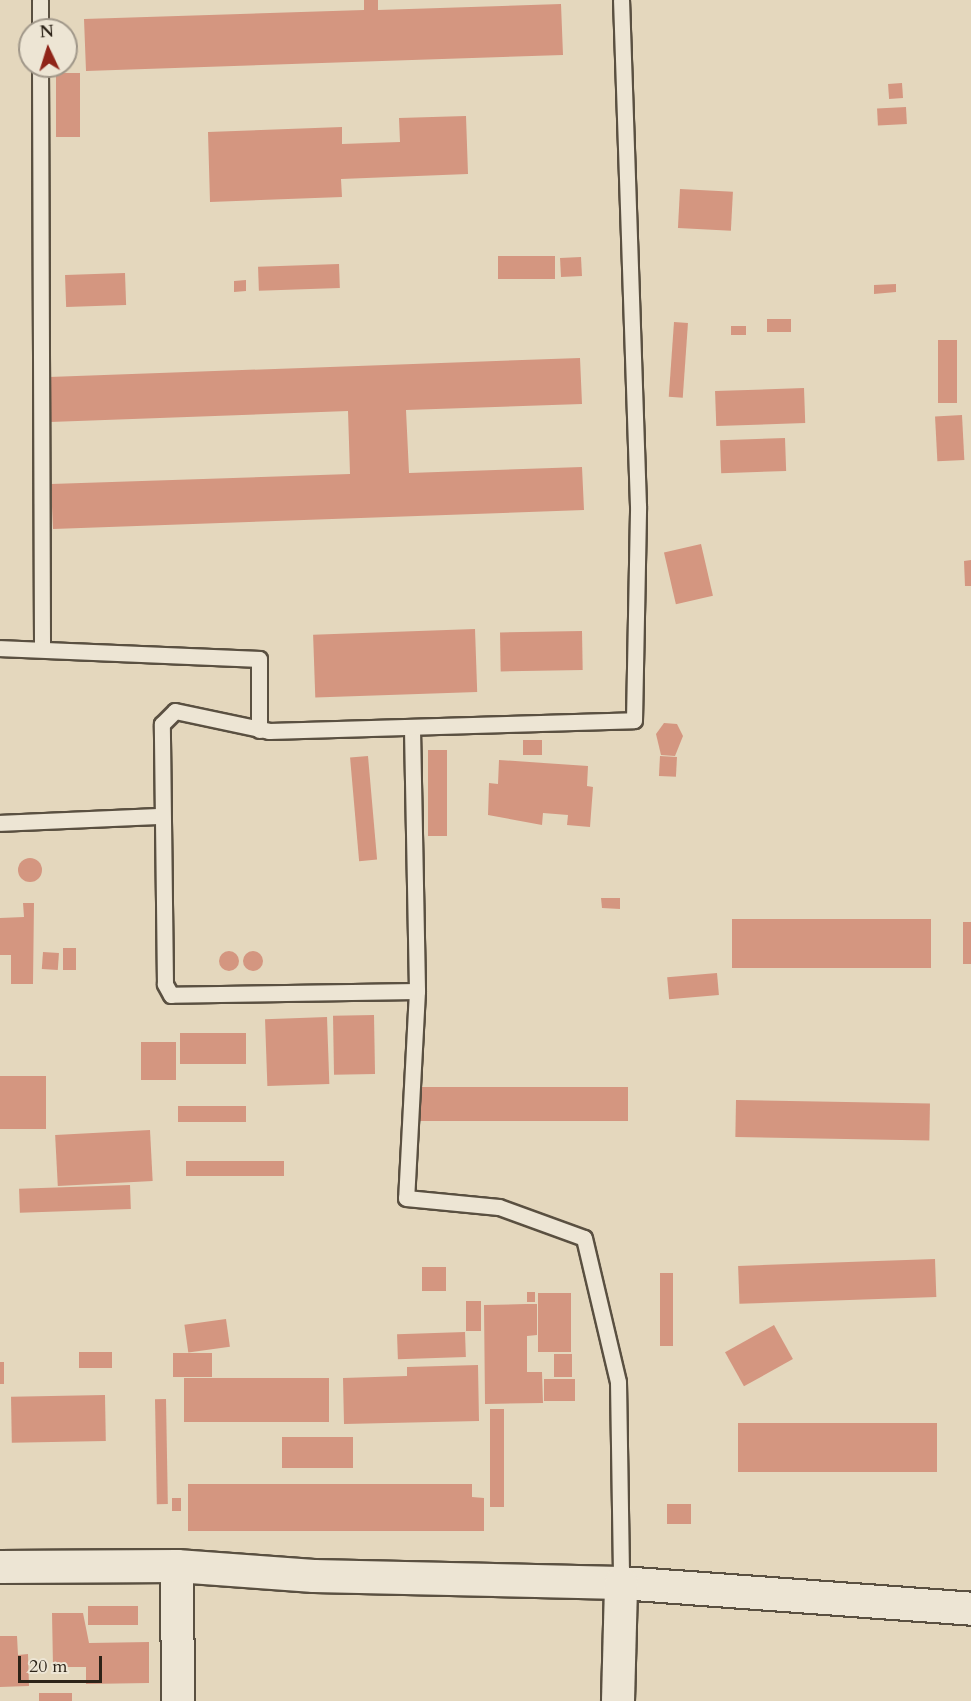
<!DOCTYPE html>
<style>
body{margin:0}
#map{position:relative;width:971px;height:1701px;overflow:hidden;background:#e4d7bd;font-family:Cardo,serif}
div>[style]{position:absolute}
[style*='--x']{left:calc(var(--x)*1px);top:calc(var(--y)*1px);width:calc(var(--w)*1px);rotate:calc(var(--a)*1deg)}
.building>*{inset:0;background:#d49680;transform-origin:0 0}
.round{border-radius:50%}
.roads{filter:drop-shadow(2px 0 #5a5041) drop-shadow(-2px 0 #5a5041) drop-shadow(0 2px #5a5041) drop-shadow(0 -2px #5a5041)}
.service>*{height:15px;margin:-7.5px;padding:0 7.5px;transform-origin:7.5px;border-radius:7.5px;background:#ede5d4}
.minor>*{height:32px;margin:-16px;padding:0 16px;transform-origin:16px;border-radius:16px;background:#ede5d4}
span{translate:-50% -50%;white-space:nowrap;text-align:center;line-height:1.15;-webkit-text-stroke:4.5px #ede5d4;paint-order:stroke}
.north{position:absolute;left:18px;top:18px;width:60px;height:60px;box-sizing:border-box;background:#ede5d4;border:2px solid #a09789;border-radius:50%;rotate:356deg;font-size:16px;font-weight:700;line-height:24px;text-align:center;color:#2c2318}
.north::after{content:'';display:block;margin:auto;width:21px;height:27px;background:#8f2418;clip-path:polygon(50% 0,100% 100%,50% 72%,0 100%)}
.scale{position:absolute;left:18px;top:1656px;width:84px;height:27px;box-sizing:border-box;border:3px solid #2c2318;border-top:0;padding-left:8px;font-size:18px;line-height:21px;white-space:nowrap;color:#2c2318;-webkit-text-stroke:4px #ede5d4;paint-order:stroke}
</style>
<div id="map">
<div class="building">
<i style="clip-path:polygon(364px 0,378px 0,378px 10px,561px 4px,563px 55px,86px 71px,84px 19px,364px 10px)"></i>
<i style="left:56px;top:73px;width:24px;height:64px"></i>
<i style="left:902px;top:83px;width:15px;height:14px;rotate:86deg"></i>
<i style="left:906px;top:107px;width:17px;height:29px;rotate:87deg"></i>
<i style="clip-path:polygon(466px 116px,468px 174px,341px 179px,342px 197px,210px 202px,208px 132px,342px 127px,342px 144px,400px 142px,399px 118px)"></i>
<i style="left:680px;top:189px;width:53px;height:39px;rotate:3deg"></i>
<i style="left:555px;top:256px;width:23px;height:57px;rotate:90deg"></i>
<i style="left:581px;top:257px;width:19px;height:21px;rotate:87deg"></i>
<i style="left:339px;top:264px;width:24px;height:81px;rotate:88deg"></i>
<i style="left:125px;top:273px;width:32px;height:60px;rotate:88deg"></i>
<i style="clip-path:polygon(246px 280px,246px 291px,234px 292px,234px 281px)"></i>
<i style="clip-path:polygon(896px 284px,896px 292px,874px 294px,874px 285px)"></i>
<i style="left:791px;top:319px;width:13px;height:24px;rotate:90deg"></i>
<i style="left:674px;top:322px;width:14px;height:75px;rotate:4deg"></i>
<i style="left:746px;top:326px;width:9px;height:15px;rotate:90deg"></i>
<i style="left:938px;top:340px;width:19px;height:63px"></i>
<i style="clip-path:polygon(580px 358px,582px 404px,406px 410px,409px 473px,582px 467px,584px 510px,53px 529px,51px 484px,350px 474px,348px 411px,50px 422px,49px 377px)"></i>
<i style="left:804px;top:388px;width:35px;height:89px;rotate:88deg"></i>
<i style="left:962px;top:415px;width:45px;height:27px;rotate:87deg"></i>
<i style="left:785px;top:438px;width:33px;height:65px;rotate:88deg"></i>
<i style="left:701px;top:544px;width:53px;height:38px;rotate:77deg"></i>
<i style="clip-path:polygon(971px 560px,971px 586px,965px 586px,964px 561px)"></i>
<i style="left:475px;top:629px;width:63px;height:162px;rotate:88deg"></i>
<i style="left:582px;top:631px;width:39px;height:82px;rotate:89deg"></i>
<i style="clip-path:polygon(664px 723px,677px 724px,683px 736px,675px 756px,661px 755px,656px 734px)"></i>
<i style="left:523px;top:740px;width:19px;height:15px"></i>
<i style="left:428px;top:750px;width:19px;height:86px"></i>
<i style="left:368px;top:756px;width:104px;height:18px;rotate:85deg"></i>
<i style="left:660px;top:756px;width:17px;height:20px;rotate:3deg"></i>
<i style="clip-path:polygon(499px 760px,588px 766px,587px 786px,593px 787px,590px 827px,567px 825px,568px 815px,543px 813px,542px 825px,488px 815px,489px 783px,498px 784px)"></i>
<i class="round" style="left:18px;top:858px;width:24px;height:24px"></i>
<i style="clip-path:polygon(601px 898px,620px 898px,620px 909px,602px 908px)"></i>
<i style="clip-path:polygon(23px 903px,34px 903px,33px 984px,11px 984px,11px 955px,0 955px,0 918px,24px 917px)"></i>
<i style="left:931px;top:919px;width:49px;height:199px;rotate:90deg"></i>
<i style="left:963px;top:922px;width:8px;height:42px"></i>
<i style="left:63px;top:948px;width:13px;height:22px"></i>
<i class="round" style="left:219px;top:951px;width:20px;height:20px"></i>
<i class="round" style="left:243px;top:951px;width:20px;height:20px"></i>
<i style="left:43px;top:952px;width:16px;height:17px;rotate:4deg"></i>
<i style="left:717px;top:973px;width:22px;height:50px;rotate:85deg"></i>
<i style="left:374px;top:1015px;width:59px;height:41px;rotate:89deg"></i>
<i style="left:327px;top:1017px;width:67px;height:62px;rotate:88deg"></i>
<i style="left:246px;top:1033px;width:31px;height:66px;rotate:90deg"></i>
<i style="left:141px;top:1042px;width:35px;height:38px"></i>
<i style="left:0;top:1076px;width:46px;height:53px"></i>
<i style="left:628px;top:1087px;width:34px;height:209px;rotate:90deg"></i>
<i style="left:736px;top:1100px;width:194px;height:37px;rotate:1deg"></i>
<i style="left:246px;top:1106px;width:16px;height:68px;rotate:90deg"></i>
<i style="left:150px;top:1130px;width:51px;height:95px;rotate:87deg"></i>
<i style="left:284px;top:1161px;width:15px;height:98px;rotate:90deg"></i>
<i style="left:130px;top:1185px;width:24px;height:111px;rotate:88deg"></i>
<i style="left:935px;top:1259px;width:38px;height:197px;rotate:88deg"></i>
<i style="left:422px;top:1267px;width:24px;height:24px"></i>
<i style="left:660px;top:1273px;width:13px;height:73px"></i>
<i style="left:527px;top:1292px;width:8px;height:10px"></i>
<i style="left:538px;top:1293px;width:33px;height:59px"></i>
<i style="left:466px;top:1301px;width:15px;height:30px"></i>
<i style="clip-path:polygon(526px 1304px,537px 1304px,537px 1335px,527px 1336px,527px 1372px,542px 1372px,543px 1403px,485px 1404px,484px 1305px)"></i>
<i style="left:226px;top:1319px;width:28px;height:42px;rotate:82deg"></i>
<i style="left:774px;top:1325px;width:39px;height:56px;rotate:61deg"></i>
<i style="left:465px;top:1332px;width:25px;height:68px;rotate:88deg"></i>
<i style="left:79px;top:1352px;width:33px;height:16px"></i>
<i style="left:212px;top:1353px;width:24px;height:39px;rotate:90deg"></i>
<i style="left:554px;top:1354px;width:18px;height:23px"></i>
<i style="left:0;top:1362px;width:4px;height:22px"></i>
<i style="clip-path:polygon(478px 1365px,479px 1421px,344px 1424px,343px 1378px,407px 1376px,407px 1367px)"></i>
<i style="left:329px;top:1378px;width:44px;height:145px;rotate:90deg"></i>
<i style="left:544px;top:1379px;width:31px;height:22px"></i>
<i style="left:105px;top:1395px;width:46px;height:94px;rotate:89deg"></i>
<i style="left:166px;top:1399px;width:105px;height:11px;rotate:89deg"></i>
<i style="left:490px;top:1409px;width:14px;height:98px"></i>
<i style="left:738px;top:1423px;width:199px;height:49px"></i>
<i style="left:353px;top:1437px;width:31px;height:71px;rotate:90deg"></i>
<i style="clip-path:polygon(188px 1484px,472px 1484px,472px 1497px,484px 1498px,484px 1531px,188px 1531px)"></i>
<i style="left:172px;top:1498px;width:9px;height:13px"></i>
<i style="left:667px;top:1504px;width:24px;height:20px"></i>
<i style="left:138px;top:1606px;width:19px;height:50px;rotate:90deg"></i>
<i style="clip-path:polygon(52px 1613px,83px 1613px,89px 1643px,149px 1642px,149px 1683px,86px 1684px,86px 1667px,53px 1667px)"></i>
<i style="clip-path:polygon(0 1636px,17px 1636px,18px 1655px,28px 1654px,29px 1686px,0 1687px)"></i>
<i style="left:39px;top:1693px;width:33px;height:8px"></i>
</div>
<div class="roads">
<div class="service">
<i style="--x:40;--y:0;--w:30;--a:90"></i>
<i style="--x:40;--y:66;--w:583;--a:89.8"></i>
<i style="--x:0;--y:648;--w:259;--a:2.4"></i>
<i style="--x:259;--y:659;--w:71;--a:90"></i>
<i style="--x:412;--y:729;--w:262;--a:88.9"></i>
<i style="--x:417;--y:991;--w:207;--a:93"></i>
<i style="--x:406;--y:1198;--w:93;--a:5.5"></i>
<i style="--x:499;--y:1207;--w:90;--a:20"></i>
<i style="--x:584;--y:1238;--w:148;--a:76.7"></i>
<i style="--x:618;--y:1382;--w:201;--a:89.1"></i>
<i style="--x:0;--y:823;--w:162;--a:-2.5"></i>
<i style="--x:417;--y:991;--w:246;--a:179.1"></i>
<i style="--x:171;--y:995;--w:13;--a:-119"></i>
<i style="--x:165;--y:984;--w:260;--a:-90.7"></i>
<i style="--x:162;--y:724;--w:18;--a:-45"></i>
<i style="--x:175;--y:711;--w:96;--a:12"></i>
<i style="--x:269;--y:731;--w:365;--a:-1.7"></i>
<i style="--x:634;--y:720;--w:214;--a:-88.9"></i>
<i style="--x:638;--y:506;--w:506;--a:-91.92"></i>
</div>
<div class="minor">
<i style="--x:177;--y:1566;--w:135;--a:89.6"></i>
<i style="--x:0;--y:1567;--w:177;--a:-0.3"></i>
<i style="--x:177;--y:1566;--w:137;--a:4.2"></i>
<i style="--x:314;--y:1576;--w:307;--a:1.3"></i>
<i style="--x:621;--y:1583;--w:351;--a:4.2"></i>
<i style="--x:618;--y:1701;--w:118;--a:-88.5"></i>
</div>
</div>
<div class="north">N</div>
<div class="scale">20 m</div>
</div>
